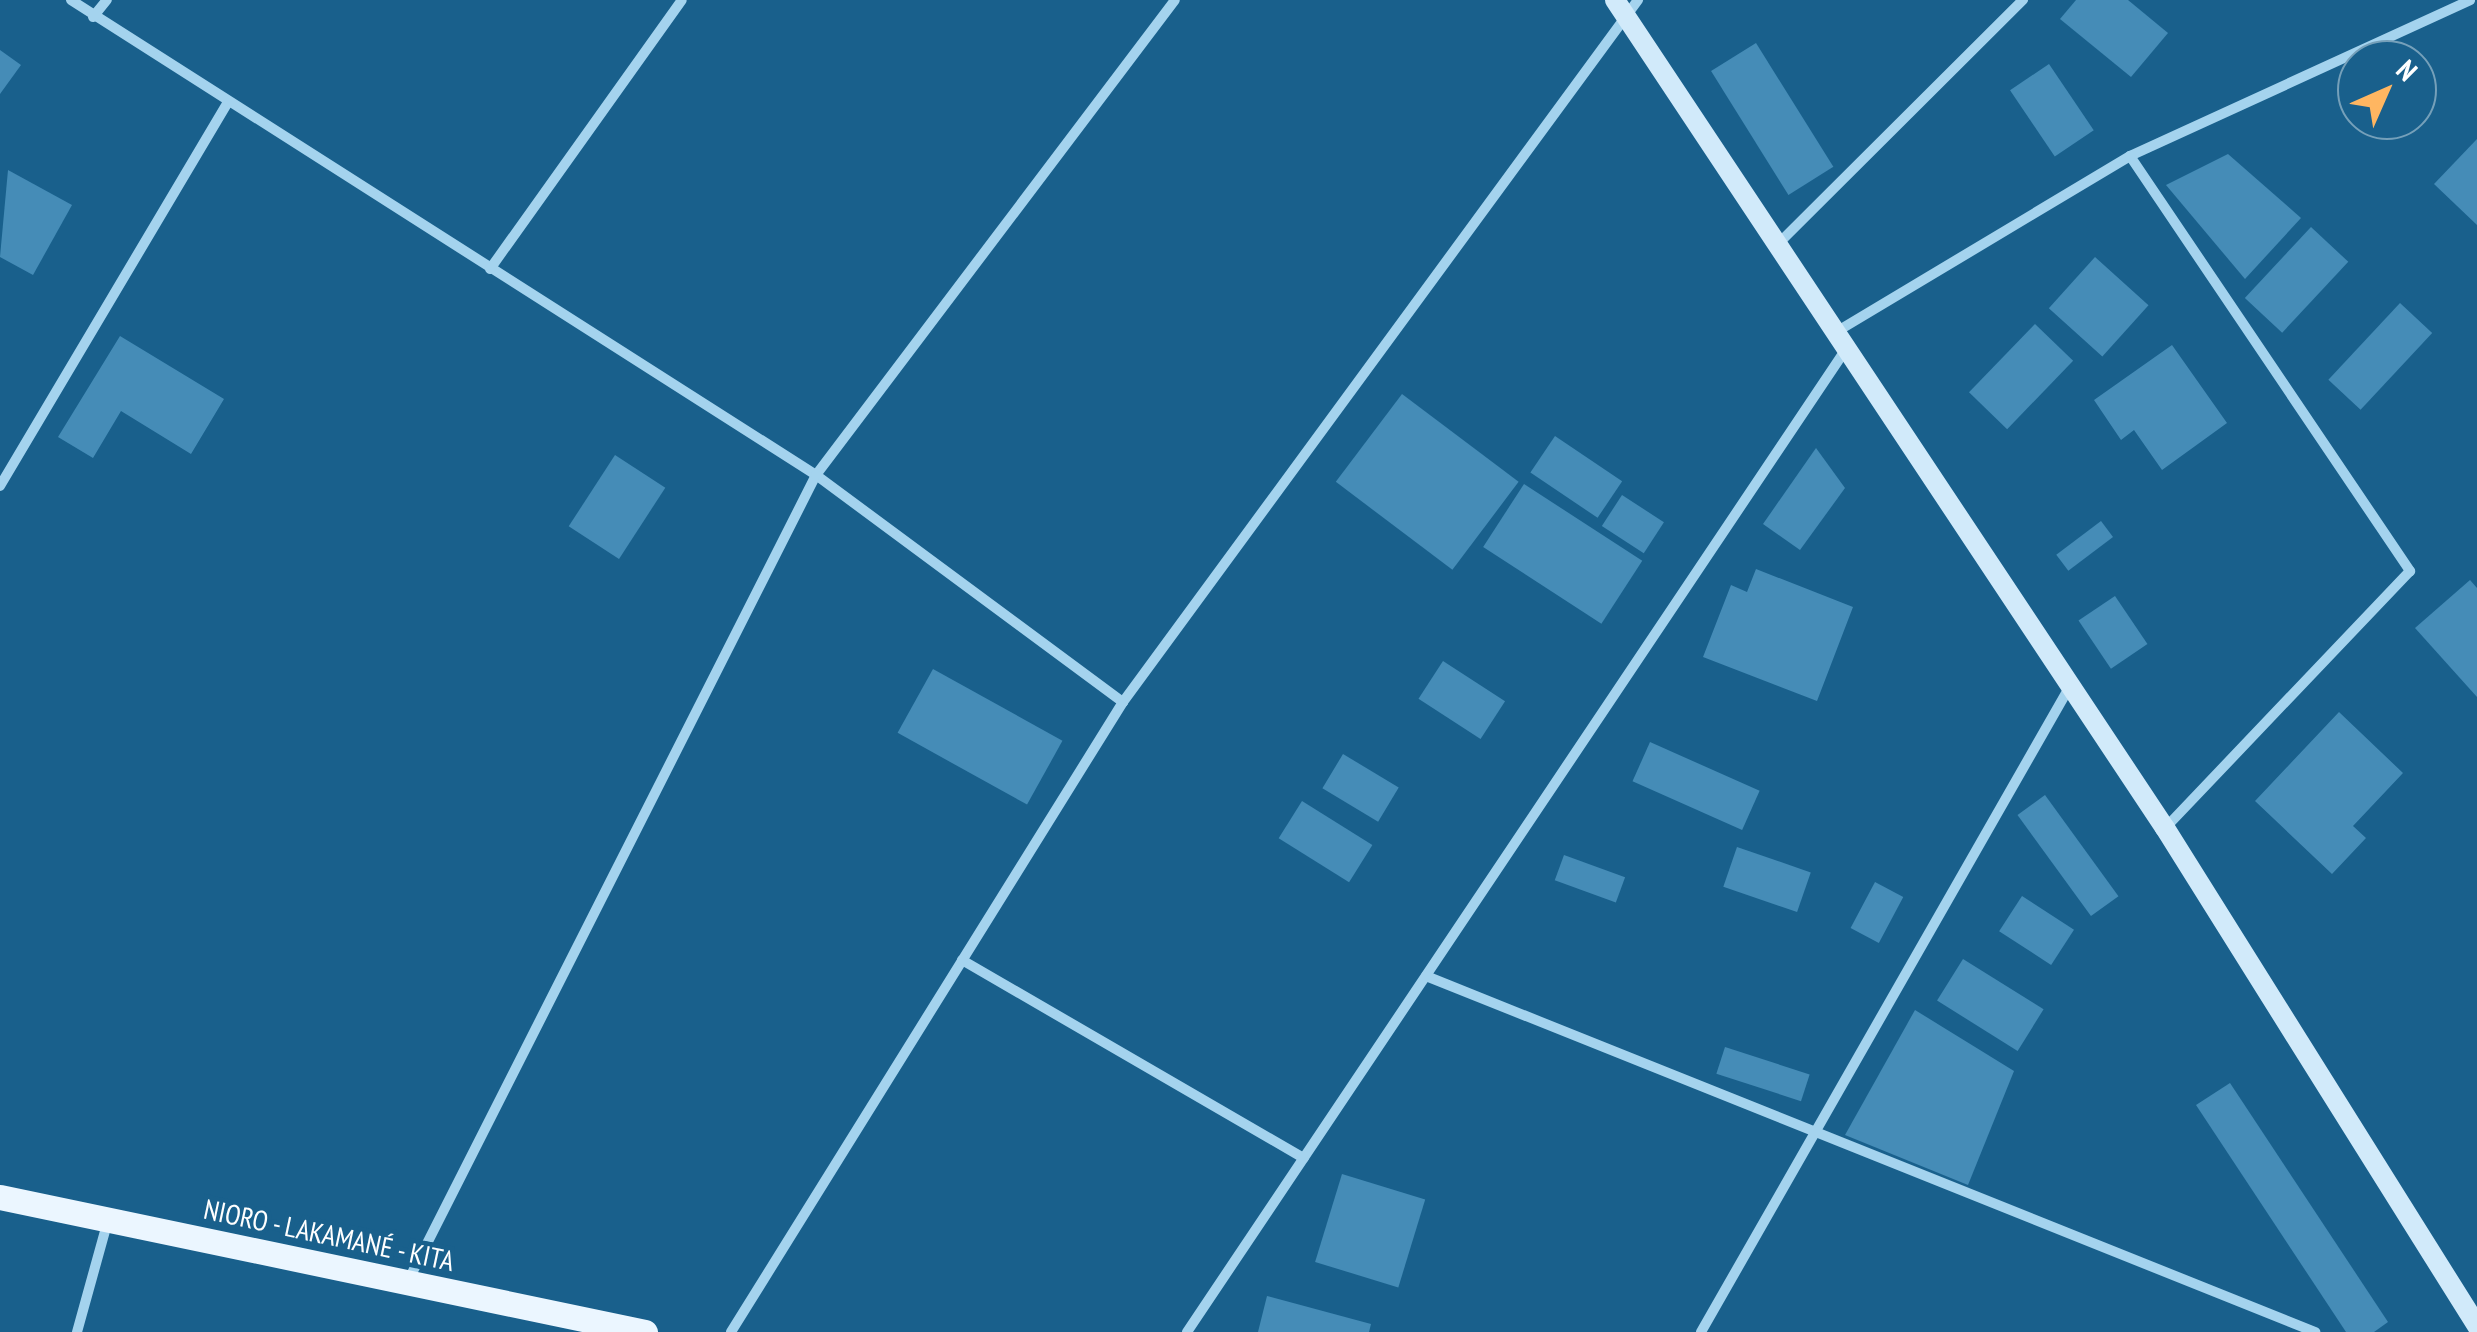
<!DOCTYPE html>
<meta charset="utf-8">
<style>
body{margin:0}
#map{position:relative;width:2477px;height:1332px;overflow:hidden;background:#19608c;font-family:"PT Sans Narrow",sans-serif}
div>[style]{position:absolute}
[style*='--x']{left:calc(var(--x)*1px);top:calc(var(--y)*1px);width:calc(var(--w)*1px);rotate:calc(var(--a)*1deg)}
.building>*{inset:0;background:#458cb7;transform-origin:0 0}
.minor>*{height:10px;margin:-5px;padding:0 5px;transform-origin:5px;border-radius:5px;background:#a4d3ee}
.secondary>*{height:20px;margin:-10px;padding:0 10px;transform-origin:10px;border-radius:10px;background:#d1eafa}
.primary>*{height:25px;margin:-12.5px;padding:0 12.5px;transform-origin:12.5px;border-radius:12.5px;background:#ebf6ff}
span{translate:-50% -50%;white-space:nowrap;text-align:center;line-height:1.15;-webkit-text-stroke:9px #19608c;paint-order:stroke}
.street-label{font-size:28px;color:#fff}
.north{position:absolute;left:2337px;top:40px;width:100px;height:100px;box-sizing:border-box;background:#19608c;border:2px solid #75a0ba;border-radius:50%;rotate:45deg;font-size:28px;font-weight:700;line-height:40px;text-align:center;color:#fff}
.north::after{content:'';display:block;margin:auto;width:35px;height:45px;background:#ffb661;clip-path:polygon(50% 0,100% 100%,50% 72%,0 100%)}
</style>
<div id="map">
<div class="building">
<i style="clip-path:polygon(2076px 0,2128px 0,2168px 33px,2131px 77px,2060px 19px)"></i>
<i style="left:1756px;top:43px;width:146px;height:53px;rotate:58deg"></i>
<i style="clip-path:polygon(0 50px,21px 65px,0 94px)"></i>
<i style="left:2049px;top:64px;width:80px;height:47px;rotate:56deg"></i>
<i style="clip-path:polygon(2477px 139px,2477px 225px,2434px 184px)"></i>
<i style="clip-path:polygon(2228px 154px,2301px 218px,2245px 279px,2166px 185px)"></i>
<i style="clip-path:polygon(8px 170px,72px 205px,33px 275px,0 257px)"></i>
<i style="left:2311px;top:227px;width:51px;height:97px;rotate:43deg"></i>
<i style="left:2095px;top:257px;width:72px;height:69px;rotate:42deg"></i>
<i style="left:2400px;top:303px;width:44px;height:105px;rotate:43deg"></i>
<i style="left:2035px;top:324px;width:53px;height:95px;rotate:44deg"></i>
<i style="clip-path:polygon(120px 336px,224px 399px,191px 454px,121px 411px,93px 458px,58px 437px)"></i>
<i style="clip-path:polygon(2172px 345px,2227px 423px,2162px 470px,2134px 430px,2121px 440px,2094px 400px)"></i>
<i style="left:1402px;top:394px;width:146px;height:110px;rotate:37deg"></i>
<i style="left:1555px;top:436px;width:81px;height:44px;rotate:34deg"></i>
<i style="clip-path:polygon(1816px 448px,1845px 488px,1800px 550px,1763px 524px)"></i>
<i style="left:615px;top:455px;width:60px;height:85px;rotate:33deg"></i>
<i style="left:1524px;top:484px;width:141px;height:75px;rotate:33deg"></i>
<i style="left:1622px;top:495px;width:50px;height:37px;rotate:33deg"></i>
<i style="left:2101px;top:521px;width:20px;height:56px;rotate:53deg"></i>
<i style="clip-path:polygon(1756px 569px,1853px 607px,1817px 701px,1703px 657px,1731px 585px,1747px 592px)"></i>
<i style="clip-path:polygon(2470px 580px,2477px 588px,2477px 697px,2415px 628px)"></i>
<i style="left:2115px;top:596px;width:58px;height:44px;rotate:56deg"></i>
<i style="left:1443px;top:661px;width:74px;height:45px;rotate:33deg"></i>
<i style="left:933px;top:669px;width:148px;height:73px;rotate:29deg"></i>
<i style="clip-path:polygon(2339px 712px,2403px 773px,2353px 826px,2366px 838px,2332px 874px,2255px 801px)"></i>
<i style="left:1650px;top:742px;width:120px;height:43px;rotate:24deg"></i>
<i style="left:1343px;top:754px;width:65px;height:40px;rotate:31deg"></i>
<i style="left:2045px;top:795px;width:125px;height:34px;rotate:54deg"></i>
<i style="left:1302px;top:801px;width:83px;height:44px;rotate:32deg"></i>
<i style="left:1737px;top:847px;width:78px;height:42px;rotate:19deg"></i>
<i style="left:1564px;top:855px;width:65px;height:27px;rotate:20deg"></i>
<i style="left:1875px;top:882px;width:32px;height:52px;rotate:28deg"></i>
<i style="left:2022px;top:896px;width:62px;height:42px;rotate:33deg"></i>
<i style="left:1963px;top:959px;width:95px;height:49px;rotate:32deg"></i>
<i style="clip-path:polygon(1915px 1010px,2014px 1071px,1968px 1185px,1845px 1135px)"></i>
<i style="left:1725px;top:1047px;width:89px;height:28px;rotate:18deg"></i>
<i style="clip-path:polygon(2230px 1083px,2388px 1322px,2374px 1332px,2346px 1332px,2196px 1105px)"></i>
<i style="left:1342px;top:1174px;width:87px;height:92px;rotate:17deg"></i>
<i style="clip-path:polygon(1267px 1296px,1371px 1324px,1369px 1332px,1258px 1332px)"></i>
</div>
<div class="minor">
<i style="--x:71;--y:0;--w:884;--a:32.52"></i>
<i style="--x:816;--y:475;--w:382;--a:36.5"></i>
<i style="--x:93;--y:17;--w:22;--a:-51"></i>
<i style="--x:2130;--y:156;--w:501;--a:55.99"></i>
<i style="--x:2410;--y:571;--w:354;--a:133.6"></i>
<i style="--x:1778;--y:244;--w:346;--a:-44.9"></i>
<i style="--x:490;--y:269;--w:330;--a:-54.5"></i>
<i style="--x:1836;--y:332;--w:343;--a:-30.9"></i>
<i style="--x:2130;--y:156;--w:374;--a:-24.6"></i>
<i style="--x:0;--y:486;--w:445;--a:-59.3"></i>
<i style="--x:962;--y:960;--w:395;--a:30.1"></i>
<i style="--x:1426;--y:976;--w:958;--a:21.82"></i>
<i style="--x:408;--y:1281;--w:903;--a:-63.15"></i>
<i style="--x:816;--y:475;--w:595;--a:-52.92"></i>
<i style="--x:77;--y:1332;--w:116;--a:-74.5"></i>
<i style="--x:731;--y:1332;--w:742;--a:-58.11"></i>
<i style="--x:1123;--y:702;--w:871;--a:-53.74"></i>
<i style="--x:1187;--y:1332;--w:1183;--a:-56.16"></i>
<i style="--x:1701;--y:1332;--w:744;--a:-60.26"></i>
</div>
<div class="secondary">
<i style="--x:1615;--y:0;--w:994;--a:56.41"></i>
<i style="--x:2165;--y:828;--w:588;--a:57.93"></i>
</div>
<div class="primary">
<i style="--x:0;--y:1197;--w:659;--a:11.82"></i>
</div>
<div class="street-label">
<span style="left:329px;top:1235px;rotate:12deg">NIORO - LAKAMANÉ - KITA</span>
</div>
<div class="north">N</div>
</div>
